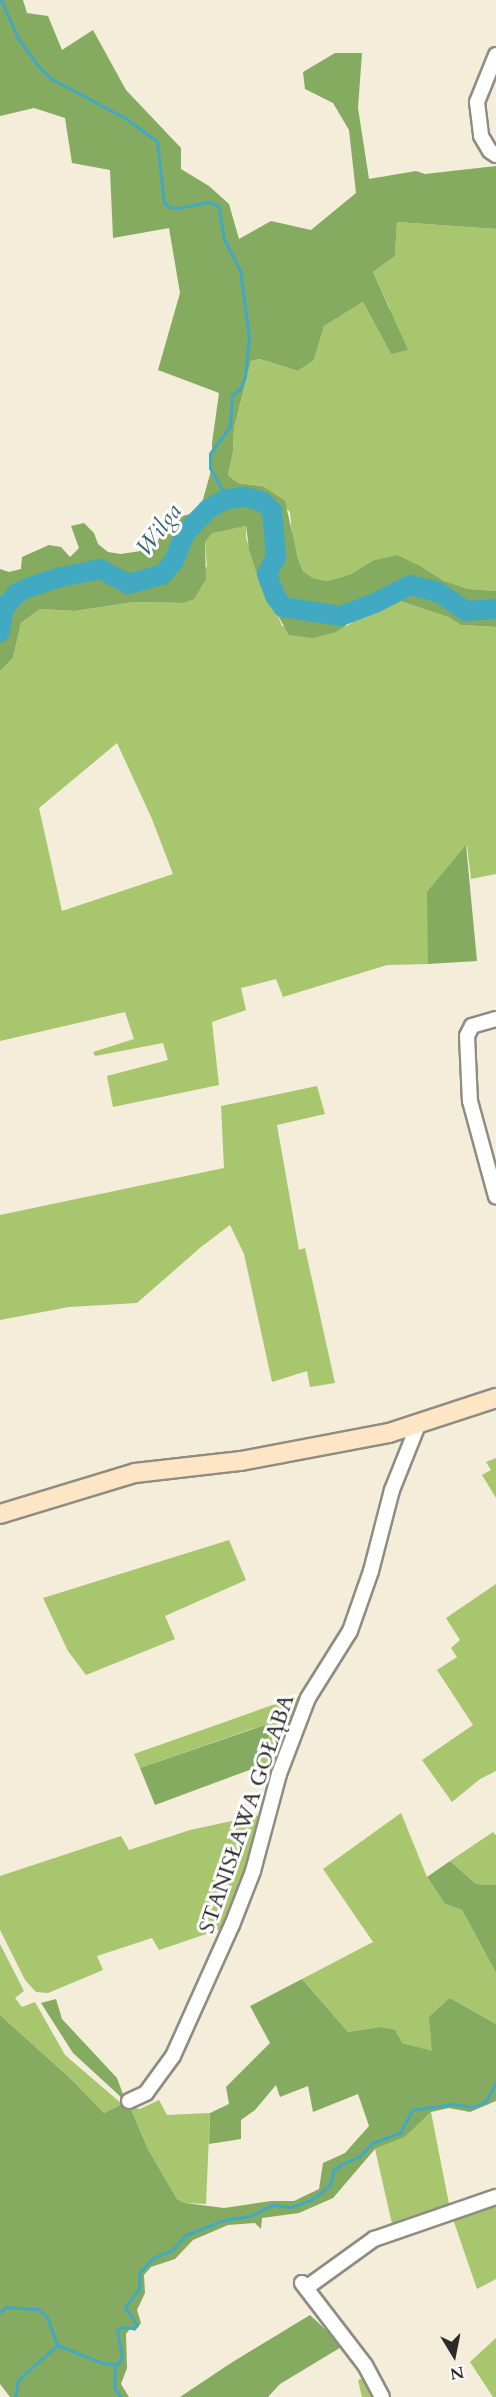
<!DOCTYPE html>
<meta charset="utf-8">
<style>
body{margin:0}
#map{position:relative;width:496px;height:2397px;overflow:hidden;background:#f3edd9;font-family:Cardo,serif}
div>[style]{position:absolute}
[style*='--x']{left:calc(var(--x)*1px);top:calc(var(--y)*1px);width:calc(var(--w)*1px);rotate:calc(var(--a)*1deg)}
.green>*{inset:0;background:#a7c66e}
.forest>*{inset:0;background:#85ab61}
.stream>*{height:3px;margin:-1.5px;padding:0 1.5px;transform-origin:1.5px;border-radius:1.5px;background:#42a9c2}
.river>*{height:20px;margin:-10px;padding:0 10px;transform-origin:10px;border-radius:10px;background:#42a9c2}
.roads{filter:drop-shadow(2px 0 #8f8c82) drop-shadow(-2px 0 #8f8c82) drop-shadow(0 2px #8f8c82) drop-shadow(0 -2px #8f8c82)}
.street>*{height:14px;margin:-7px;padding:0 7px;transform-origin:7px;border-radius:7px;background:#fff}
.secondary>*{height:18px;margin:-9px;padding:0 9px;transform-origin:9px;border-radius:9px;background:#fde5c5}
span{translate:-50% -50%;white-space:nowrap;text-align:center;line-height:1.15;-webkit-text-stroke:6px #fff;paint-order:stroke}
.street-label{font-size:22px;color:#2b2b2b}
.water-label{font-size:24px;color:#35646f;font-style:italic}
.north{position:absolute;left:424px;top:2325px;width:60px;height:60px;-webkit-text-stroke:4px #fff;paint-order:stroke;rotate:170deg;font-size:16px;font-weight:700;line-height:24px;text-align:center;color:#2b2b2b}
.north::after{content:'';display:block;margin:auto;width:21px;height:27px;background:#2b2b2b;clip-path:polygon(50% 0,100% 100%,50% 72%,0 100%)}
</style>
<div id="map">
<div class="green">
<i style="clip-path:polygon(397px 222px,496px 229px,496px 591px,469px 589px,444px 581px,422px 567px,372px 561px,351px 574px,338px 578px,326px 581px,313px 578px,303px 571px,298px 559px,292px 536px,290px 512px,264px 486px,238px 483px,228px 475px,233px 452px,234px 428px,251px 361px,258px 359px,298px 371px,314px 360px,324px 326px,363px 302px,391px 354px,390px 309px,373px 272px,395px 256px)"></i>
<i style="clip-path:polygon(evenodd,246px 526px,246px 538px,266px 595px,273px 604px,282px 626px,347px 626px,388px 597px,448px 617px,461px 625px,496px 627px,496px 874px,471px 879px,467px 846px,428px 892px,428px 964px,387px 965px,283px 997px,276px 979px,241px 988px,246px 1010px,212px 1022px,219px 1085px,113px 1107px,107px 1076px,168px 1060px,163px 1043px,95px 1056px,93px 1052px,134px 1039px,125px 1012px,0 1041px,0 671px,13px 658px,21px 623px,40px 609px,75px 611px,134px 602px,183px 603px,207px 566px,205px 542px,212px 532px,246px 526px,117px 743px,152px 819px,173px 874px,62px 911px,39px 808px,117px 743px)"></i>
<i style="clip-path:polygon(317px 1086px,325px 1114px,277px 1125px,299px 1250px,305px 1248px,335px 1383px,310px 1387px,307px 1371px,272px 1382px,244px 1254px,230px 1225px,201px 1247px,137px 1303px,69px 1307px,0 1320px,0 1215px,224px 1168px,221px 1106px)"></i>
<i style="clip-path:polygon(496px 1458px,496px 1498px,482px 1475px,491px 1470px,486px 1462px)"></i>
<i style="clip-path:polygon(229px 1540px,246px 1580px,165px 1616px,175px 1639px,86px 1675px,68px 1651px,43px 1598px)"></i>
<i style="clip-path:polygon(496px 1584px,496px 1771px,480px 1779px,452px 1802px,422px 1760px,473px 1725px,437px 1670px,457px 1657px,451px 1648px,460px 1640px,446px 1618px)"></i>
<i style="clip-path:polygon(301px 1695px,277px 1763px,252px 1769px,263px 1753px,272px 1722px,140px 1768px,134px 1754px)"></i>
<i style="clip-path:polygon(401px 1813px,427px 1877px,445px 1904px,462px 1910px,496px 1973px,496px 2024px,450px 1998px,433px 2052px,402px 2043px,380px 2027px,348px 2032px,302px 1979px,373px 1942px,323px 1869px)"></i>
<i style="clip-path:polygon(260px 1815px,239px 1895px,224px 1928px,159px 1950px,152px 1938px,97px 1956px,103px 1970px,48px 1993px,36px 1992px,25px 1980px,0 1930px,0 1876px,121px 1836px,129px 1850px,190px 1830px)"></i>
<i style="clip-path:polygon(493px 1832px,496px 1835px,496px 1885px,476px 1884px,450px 1861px)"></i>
<i style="clip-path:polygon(0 1944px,24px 1991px,15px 1998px,22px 2007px,35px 2002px,65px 2055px,122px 2104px,104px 2113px,71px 2079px,0 2015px)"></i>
<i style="clip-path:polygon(159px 2100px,167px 2115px,210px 2113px,206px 2204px,185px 2203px,177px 2199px,148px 2149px,130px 2107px,140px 2109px)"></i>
<i style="clip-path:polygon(431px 2112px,450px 2209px,393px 2228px,375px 2149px,405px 2137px)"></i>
<i style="clip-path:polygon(496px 2203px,496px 2279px,477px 2289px,453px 2219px)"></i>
<i style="clip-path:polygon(496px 2338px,496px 2397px,493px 2397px,470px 2362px)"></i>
<i style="clip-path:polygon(367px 2377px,378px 2397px,362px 2397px,358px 2380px)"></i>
</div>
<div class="forest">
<i style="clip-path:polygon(0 0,23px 0,27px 13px,48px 16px,62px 50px,93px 30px,126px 90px,181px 148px,181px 169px,209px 186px,229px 204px,239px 239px,271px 221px,311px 230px,356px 193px,349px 130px,333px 103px,305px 89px,303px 72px,335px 53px,362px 53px,358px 108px,369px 179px,416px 171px,425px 174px,496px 166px,496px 229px,397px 222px,395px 256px,373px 272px,408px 350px,391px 354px,363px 302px,324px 326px,314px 360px,298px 371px,259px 359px,251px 361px,234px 428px,233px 452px,228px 475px,238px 483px,263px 486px,285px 501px,298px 559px,303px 571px,313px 578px,326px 581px,338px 578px,351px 574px,372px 561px,397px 555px,422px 567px,444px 581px,469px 589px,496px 591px,496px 627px,461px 625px,448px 617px,388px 597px,336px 632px,313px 638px,289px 635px,260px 584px,249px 549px,246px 526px,212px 533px,205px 542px,206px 579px,194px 599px,183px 603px,134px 602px,75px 611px,40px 609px,21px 623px,13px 658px,0 671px,0 569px,9px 572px,21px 569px,22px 557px,49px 545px,61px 547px,70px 557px,79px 548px,71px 526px,84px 523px,94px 533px,98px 544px,108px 552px,121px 554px,147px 550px,157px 543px,167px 520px,194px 513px,202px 503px,212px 467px,212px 443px,219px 393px,158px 370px,180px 293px,169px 228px,113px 238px,110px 170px,72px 163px,65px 118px,34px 108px,0 116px)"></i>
<i style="clip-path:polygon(466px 845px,477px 961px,428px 964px,427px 892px)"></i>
<i style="clip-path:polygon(273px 1722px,263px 1753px,252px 1769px,155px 1805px,140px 1768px)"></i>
<i style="clip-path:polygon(450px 1861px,476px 1884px,496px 1885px,496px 1973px,462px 1910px,445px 1904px,427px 1877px)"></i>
<i style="clip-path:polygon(302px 1979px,348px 2032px,380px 2027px,395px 2030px,402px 2043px,432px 2051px,429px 2017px,450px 1998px,496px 2024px,496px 2101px,470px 2112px,449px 2108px,431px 2112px,405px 2137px,375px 2149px,333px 2198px,299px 2213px,262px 2218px,261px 2229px,255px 2223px,228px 2225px,193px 2240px,175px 2259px,151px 2267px,144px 2275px,145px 2293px,137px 2310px,141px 2323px,135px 2331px,130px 2329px,126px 2334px,127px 2368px,121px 2384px,129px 2397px,10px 2397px,0 2384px,0 2015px,71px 2079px,104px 2113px,122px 2104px,130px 2107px,148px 2149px,177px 2199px,185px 2203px,224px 2208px,271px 2201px,294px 2201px,319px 2189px,323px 2163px,345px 2153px,369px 2126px,358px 2094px,313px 2112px,308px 2086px,280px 2097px,276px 2085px,255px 2110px,241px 2120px,241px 2139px,209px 2144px,210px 2113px,229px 2104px,226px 2087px,270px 2043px,250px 2006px)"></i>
<i style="clip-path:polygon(56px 1999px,62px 2019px,117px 2078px,124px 2097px,122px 2098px,73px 2053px,41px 2003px)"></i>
<i style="clip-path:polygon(310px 2315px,343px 2346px,280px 2384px,268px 2397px,180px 2397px,231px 2363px)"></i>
</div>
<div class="stream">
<i style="--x:1;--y:0;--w:42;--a:65.9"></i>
<i style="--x:18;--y:38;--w:36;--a:54"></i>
<i style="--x:39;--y:67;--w:16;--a:45"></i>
<i style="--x:50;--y:78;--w:85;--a:28.1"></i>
<i style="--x:125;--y:118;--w:39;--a:36"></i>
<i style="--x:157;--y:141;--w:62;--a:83.6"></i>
<i style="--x:164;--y:203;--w:7;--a:34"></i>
<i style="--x:170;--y:207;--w:9;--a:6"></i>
<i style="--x:179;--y:208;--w:30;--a:-12"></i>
<i style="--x:208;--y:202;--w:10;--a:17"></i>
<i style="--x:218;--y:205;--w:35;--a:80"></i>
<i style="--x:224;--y:239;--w:35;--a:63"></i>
<i style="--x:240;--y:270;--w:69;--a:82.5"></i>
<i style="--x:249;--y:338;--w:39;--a:96"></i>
<i style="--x:245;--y:377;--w:13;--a:113"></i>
<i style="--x:240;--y:389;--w:10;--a:143"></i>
<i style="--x:232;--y:395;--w:31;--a:94"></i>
<i style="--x:230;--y:426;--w:34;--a:126"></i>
<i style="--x:210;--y:454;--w:14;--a:90"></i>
<i style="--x:210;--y:468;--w:35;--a:61"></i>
<i style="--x:0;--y:2312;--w:8;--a:-40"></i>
<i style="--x:6;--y:2307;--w:32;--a:4"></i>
<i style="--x:38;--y:2309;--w:12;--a:42"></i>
<i style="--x:47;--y:2317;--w:30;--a:70"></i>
<i style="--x:115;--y:2365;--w:23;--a:92"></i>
<i style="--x:114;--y:2388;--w:11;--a:52"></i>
<i style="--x:15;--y:2397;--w:17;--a:-80"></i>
<i style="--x:18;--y:2380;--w:52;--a:-41.9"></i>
<i style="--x:57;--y:2345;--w:49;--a:21.4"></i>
<i style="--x:103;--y:2363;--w:15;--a:4"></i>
<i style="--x:118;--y:2364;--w:9;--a:-63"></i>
<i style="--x:122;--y:2356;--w:25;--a:-101"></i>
<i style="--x:117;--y:2331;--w:6;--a:-45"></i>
<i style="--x:121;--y:2327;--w:13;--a:4"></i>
<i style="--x:134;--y:2328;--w:4;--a:-45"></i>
<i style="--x:137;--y:2325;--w:22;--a:-124"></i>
<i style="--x:125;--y:2307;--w:23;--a:-52"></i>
<i style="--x:139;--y:2289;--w:17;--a:-87"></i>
<i style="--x:140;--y:2272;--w:19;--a:-47"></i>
<i style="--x:153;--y:2258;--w:21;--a:-23"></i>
<i style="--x:172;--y:2250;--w:21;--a:-47"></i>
<i style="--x:186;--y:2235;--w:41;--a:-21.5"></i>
<i style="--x:224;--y:2220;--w:26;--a:-9"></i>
<i style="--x:250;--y:2216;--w:25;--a:-27"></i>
<i style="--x:272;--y:2205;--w:19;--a:6"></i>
<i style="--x:291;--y:2207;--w:21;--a:-19"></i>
<i style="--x:311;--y:2200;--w:24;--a:-38"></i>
<i style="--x:330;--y:2185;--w:14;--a:-78"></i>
<i style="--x:333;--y:2171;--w:9;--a:-41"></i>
<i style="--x:340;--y:2165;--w:22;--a:-24"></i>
<i style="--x:360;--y:2156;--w:18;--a:-47"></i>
<i style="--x:372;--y:2143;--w:30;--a:-20"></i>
<i style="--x:400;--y:2133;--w:26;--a:-62"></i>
<i style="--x:412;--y:2110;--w:41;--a:-8.3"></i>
<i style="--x:453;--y:2104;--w:20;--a:9"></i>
<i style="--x:473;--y:2107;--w:14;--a:-25"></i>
<i style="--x:486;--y:2101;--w:21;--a:-62"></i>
</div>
<div class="river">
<i style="--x:0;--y:632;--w:24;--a:-81"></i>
<i style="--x:4;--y:608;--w:20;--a:-49"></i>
<i style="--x:17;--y:593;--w:14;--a:-25"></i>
<i style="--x:30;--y:587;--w:28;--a:-18"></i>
<i style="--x:57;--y:578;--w:44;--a:-11.8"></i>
<i style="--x:100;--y:569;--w:32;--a:28"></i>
<i style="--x:128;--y:584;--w:35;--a:-15"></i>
<i style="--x:162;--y:575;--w:18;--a:-49"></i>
<i style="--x:174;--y:561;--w:31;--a:-68"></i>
<i style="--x:186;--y:532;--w:32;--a:-46"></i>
<i style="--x:208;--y:509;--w:21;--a:-28"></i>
<i style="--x:227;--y:499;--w:19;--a:-6"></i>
<i style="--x:246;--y:497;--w:18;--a:16"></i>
<i style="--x:263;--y:502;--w:13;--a:45"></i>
<i style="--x:272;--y:511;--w:46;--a:85"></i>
<i style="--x:276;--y:557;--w:19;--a:118"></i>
<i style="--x:267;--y:574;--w:23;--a:70"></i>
<i style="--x:275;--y:596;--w:14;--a:54"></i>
<i style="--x:283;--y:607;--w:59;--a:8.8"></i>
<i style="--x:341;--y:616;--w:36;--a:-21"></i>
<i style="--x:375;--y:603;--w:39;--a:-27"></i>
<i style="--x:410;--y:585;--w:29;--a:14"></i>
<i style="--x:438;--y:592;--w:34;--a:34"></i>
<i style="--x:466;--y:611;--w:30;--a:-4"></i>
</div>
<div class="roads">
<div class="street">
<i style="--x:496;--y:55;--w:51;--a:112"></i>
<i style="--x:477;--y:102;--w:34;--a:83"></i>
<i style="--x:481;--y:136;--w:17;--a:59"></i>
<i style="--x:490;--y:151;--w:7;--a:34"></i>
<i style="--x:496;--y:1019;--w:25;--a:164"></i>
<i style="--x:472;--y:1026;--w:11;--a:117"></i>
<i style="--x:467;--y:1036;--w:65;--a:87.4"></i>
<i style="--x:470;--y:1101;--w:99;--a:74.8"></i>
<i style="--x:129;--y:2101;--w:19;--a:-25"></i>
<i style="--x:146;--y:2093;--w:46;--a:-53.9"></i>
<i style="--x:173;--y:2056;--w:144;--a:-65.8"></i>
<i style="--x:232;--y:1925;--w:58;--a:-68.7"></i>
<i style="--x:253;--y:1871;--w:100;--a:-75"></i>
<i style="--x:279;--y:1774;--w:81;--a:-69.1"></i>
<i style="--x:308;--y:1698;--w:79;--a:-57.9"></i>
<i style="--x:350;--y:1631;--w:64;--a:-70.7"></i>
<i style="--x:371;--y:1571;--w:84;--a:-75.5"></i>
<i style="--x:392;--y:1490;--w:70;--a:-68.2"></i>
<i style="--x:302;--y:2283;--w:103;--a:52.5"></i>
<i style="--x:365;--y:2365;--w:36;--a:62"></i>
<i style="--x:306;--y:2288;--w:84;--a:-35.8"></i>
<i style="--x:374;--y:2239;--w:129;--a:-19"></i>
</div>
<div class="secondary">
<i style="--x:0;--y:1514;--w:141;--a:-16.9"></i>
<i style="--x:135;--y:1473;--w:107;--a:-6.5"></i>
<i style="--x:241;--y:1461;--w:151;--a:-10.7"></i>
<i style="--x:389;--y:1433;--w:113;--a:-18.1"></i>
</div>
</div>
<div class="street-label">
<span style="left:247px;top:1814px;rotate:-71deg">STANISŁAWA GOŁĄBA</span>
</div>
<div class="water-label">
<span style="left:159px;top:530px;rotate:-53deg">Wilga</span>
</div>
<div class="north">N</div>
</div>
